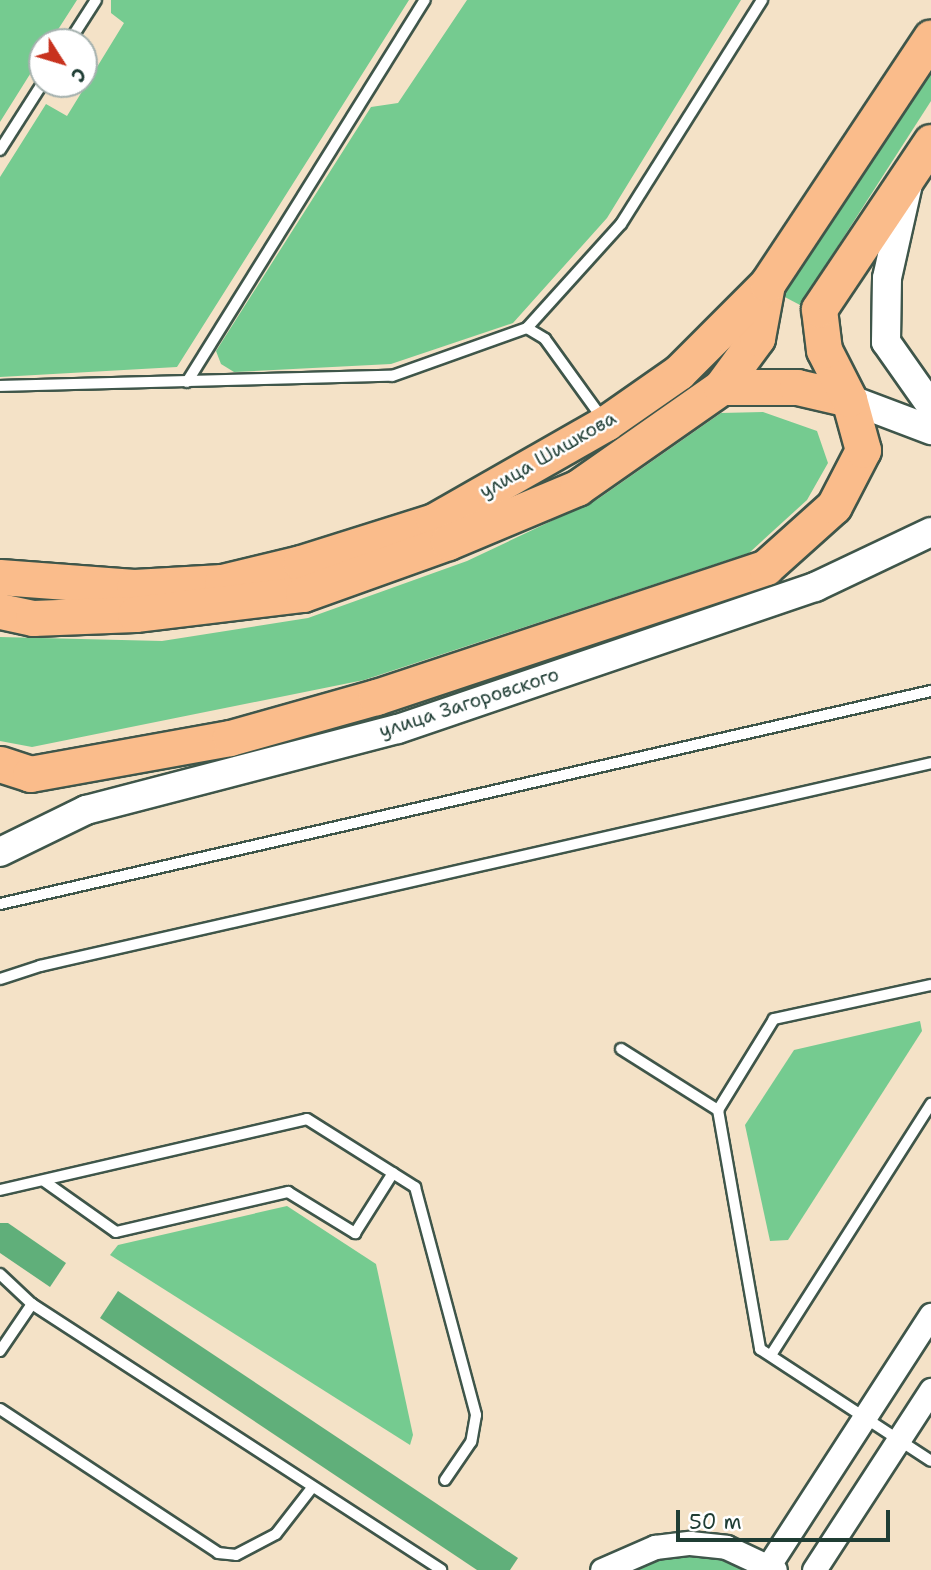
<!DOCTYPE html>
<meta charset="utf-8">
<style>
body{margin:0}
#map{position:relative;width:931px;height:1570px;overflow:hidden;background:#f4e2c7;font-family:"Shantell Sans",sans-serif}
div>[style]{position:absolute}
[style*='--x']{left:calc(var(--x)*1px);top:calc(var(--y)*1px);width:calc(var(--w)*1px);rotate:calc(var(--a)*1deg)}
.green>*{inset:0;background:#75cb90}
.forest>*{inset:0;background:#60af7a}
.roads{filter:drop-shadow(2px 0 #3f564a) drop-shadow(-2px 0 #3f564a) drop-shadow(0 2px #3f564a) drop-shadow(0 -2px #3f564a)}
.service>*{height:10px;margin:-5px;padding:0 5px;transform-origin:5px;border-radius:5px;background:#fff}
.minor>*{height:23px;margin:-11.5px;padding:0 11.5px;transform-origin:11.5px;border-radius:11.5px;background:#fff}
.tertiary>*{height:28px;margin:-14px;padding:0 14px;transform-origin:14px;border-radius:14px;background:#fff}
.primary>*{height:35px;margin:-17.5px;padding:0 17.5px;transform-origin:17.5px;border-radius:17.5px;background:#fabc8b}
span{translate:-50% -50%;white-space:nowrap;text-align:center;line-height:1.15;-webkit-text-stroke:5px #fff;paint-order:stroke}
.street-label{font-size:19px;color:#1f3d34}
.north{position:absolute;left:28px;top:28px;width:70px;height:70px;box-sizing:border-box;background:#fff;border:2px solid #a5b1ae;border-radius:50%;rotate:127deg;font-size:19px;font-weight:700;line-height:28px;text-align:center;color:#1f3d34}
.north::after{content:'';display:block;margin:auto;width:24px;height:32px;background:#c8321e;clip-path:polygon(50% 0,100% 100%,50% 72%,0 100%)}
.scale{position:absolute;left:676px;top:1510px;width:214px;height:32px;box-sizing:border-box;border:4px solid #1f3d34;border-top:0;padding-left:9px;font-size:21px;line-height:24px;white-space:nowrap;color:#1f3d34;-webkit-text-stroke:5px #fff;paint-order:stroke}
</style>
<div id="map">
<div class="green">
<i style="clip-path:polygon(0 0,77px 0,50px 42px,42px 42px,42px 55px,0 122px)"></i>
<i style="clip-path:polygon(111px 0,409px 0,177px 367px,0 377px,0 177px,46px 104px,67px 116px,124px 23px,111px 13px)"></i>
<i style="clip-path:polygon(467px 0,741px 0,607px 218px,513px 323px,391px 364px,234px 372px,221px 364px,216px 351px,371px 107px,398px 103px)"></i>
<i style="clip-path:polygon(931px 63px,931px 101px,800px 305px,781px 295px)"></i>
<i style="clip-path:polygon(763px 412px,817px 431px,828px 463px,807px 500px,749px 553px,364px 680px,32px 747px,0 741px,0 637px,162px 641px,308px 618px,467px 561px,598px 499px,721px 413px)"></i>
<i style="clip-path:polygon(920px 1021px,922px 1031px,788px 1240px,770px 1241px,745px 1125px,794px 1050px)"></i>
<i style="clip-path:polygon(287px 1206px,376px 1264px,413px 1435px,410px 1445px,110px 1255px,118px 1245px)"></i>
<i style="clip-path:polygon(690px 1543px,775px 1570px,602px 1570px)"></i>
</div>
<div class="forest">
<i style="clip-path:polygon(0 1223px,8px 1223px,66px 1263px,50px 1287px,0 1253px)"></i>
<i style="clip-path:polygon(118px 1291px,518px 1558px,510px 1570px,477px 1570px,100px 1318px)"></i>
</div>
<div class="roads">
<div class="service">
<i style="--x:69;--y:42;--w:50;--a:-57.3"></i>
<i style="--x:0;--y:150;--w:78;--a:-57.5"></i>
<i style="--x:527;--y:328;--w:21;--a:31"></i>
<i style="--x:545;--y:339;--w:97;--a:54.2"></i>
<i style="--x:187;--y:382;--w:450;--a:-58.1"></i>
<i style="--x:0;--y:386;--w:392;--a:-1.5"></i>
<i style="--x:392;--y:376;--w:143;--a:-19.6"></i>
<i style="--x:527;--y:328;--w:140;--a:-47.9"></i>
<i style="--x:621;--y:224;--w:265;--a:-57.8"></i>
<i style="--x:0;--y:904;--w:955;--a:-12.89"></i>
<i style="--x:0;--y:979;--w:42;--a:-18"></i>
<i style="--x:40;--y:966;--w:914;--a:-12.83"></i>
<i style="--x:931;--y:985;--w:161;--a:167.8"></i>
<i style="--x:774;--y:1019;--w:107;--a:121.6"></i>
<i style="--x:718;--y:1110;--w:243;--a:80"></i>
<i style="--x:760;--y:1349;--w:204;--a:33.2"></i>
<i style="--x:621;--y:1049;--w:115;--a:32.2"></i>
<i style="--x:44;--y:1181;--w:88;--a:35.3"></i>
<i style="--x:116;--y:1232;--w:177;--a:-13.1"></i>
<i style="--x:288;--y:1192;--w:79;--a:31.5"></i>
<i style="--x:355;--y:1233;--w:71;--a:-57.7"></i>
<i style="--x:0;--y:1190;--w:315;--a:-13"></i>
<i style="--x:307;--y:1119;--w:128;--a:32.2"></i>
<i style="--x:415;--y:1187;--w:236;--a:75"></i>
<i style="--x:476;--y:1415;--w:27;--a:100"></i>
<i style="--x:471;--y:1442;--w:46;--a:124.4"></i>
<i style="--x:0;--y:1274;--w:44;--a:43.2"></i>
<i style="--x:32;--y:1304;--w:488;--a:33"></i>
<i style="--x:0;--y:1351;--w:57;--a:-55.8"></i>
<i style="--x:771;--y:1355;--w:298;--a:-57.5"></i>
<i style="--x:0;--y:1409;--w:261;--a:33.4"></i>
<i style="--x:218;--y:1553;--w:18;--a:6"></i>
<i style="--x:236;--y:1555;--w:45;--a:-27.7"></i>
<i style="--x:276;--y:1534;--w:57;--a:-52.1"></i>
</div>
<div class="minor">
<i style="--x:769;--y:1565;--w:298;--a:-57.1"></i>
<i style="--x:602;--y:1570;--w:58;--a:-23.5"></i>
<i style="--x:655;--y:1547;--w:35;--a:-7"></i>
<i style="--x:690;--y:1543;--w:36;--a:6"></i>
<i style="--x:726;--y:1547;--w:54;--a:25.1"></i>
<i style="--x:814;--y:1570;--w:215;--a:-57"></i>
</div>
<div class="tertiary">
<i style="--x:908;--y:184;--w:96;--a:102.6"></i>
<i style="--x:887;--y:278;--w:64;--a:90.9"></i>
<i style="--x:886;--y:342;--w:78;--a:54.9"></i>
<i style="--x:849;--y:399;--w:88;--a:20.7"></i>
<i style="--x:0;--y:852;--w:96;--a:-26"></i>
<i style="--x:86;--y:810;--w:322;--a:-14.6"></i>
<i style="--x:398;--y:729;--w:441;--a:-18.8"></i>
<i style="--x:815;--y:587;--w:128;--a:-25.4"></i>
</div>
<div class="primary">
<i style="--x:721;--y:387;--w:61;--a:-53.7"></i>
<i style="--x:757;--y:338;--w:55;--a:-79.5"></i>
<i style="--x:0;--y:577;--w:134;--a:4.3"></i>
<i style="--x:134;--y:587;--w:88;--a:-3.3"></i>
<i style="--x:222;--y:582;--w:81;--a:-13.5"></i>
<i style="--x:301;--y:563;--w:139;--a:-17.5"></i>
<i style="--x:434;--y:521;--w:198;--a:-29.7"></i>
<i style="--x:606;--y:423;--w:89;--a:-34.9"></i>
<i style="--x:679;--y:372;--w:124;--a:-45"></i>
<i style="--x:767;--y:284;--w:296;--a:-56.4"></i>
<i style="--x:0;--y:611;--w:34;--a:12"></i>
<i style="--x:33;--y:618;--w:102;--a:-2.2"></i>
<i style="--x:135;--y:614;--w:169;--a:-6.8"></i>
<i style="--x:303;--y:594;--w:154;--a:-19.7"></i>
<i style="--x:448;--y:542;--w:140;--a:-22.7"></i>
<i style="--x:577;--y:488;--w:176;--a:-35"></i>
<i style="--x:721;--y:387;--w:76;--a:0"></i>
<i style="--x:797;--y:387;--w:53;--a:13"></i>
<i style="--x:0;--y:764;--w:32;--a:18"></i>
<i style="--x:30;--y:774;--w:203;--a:-10.2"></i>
<i style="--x:230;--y:738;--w:152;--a:-15.7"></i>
<i style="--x:376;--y:697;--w:411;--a:-18.4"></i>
<i style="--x:766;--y:567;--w:91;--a:-41.9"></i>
<i style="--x:834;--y:506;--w:63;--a:-62.6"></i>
<i style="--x:863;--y:450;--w:53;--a:-105.4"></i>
<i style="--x:849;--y:399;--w:55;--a:-117"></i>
<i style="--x:824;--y:350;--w:41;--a:-97"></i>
<i style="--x:819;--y:309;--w:201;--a:-56.2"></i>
</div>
</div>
<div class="street-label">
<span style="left:548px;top:455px;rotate:-30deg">улица Шишкова</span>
<span style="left:469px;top:703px;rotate:-18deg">улица Загоровского</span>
</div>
<div class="north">С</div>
<div class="scale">50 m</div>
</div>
